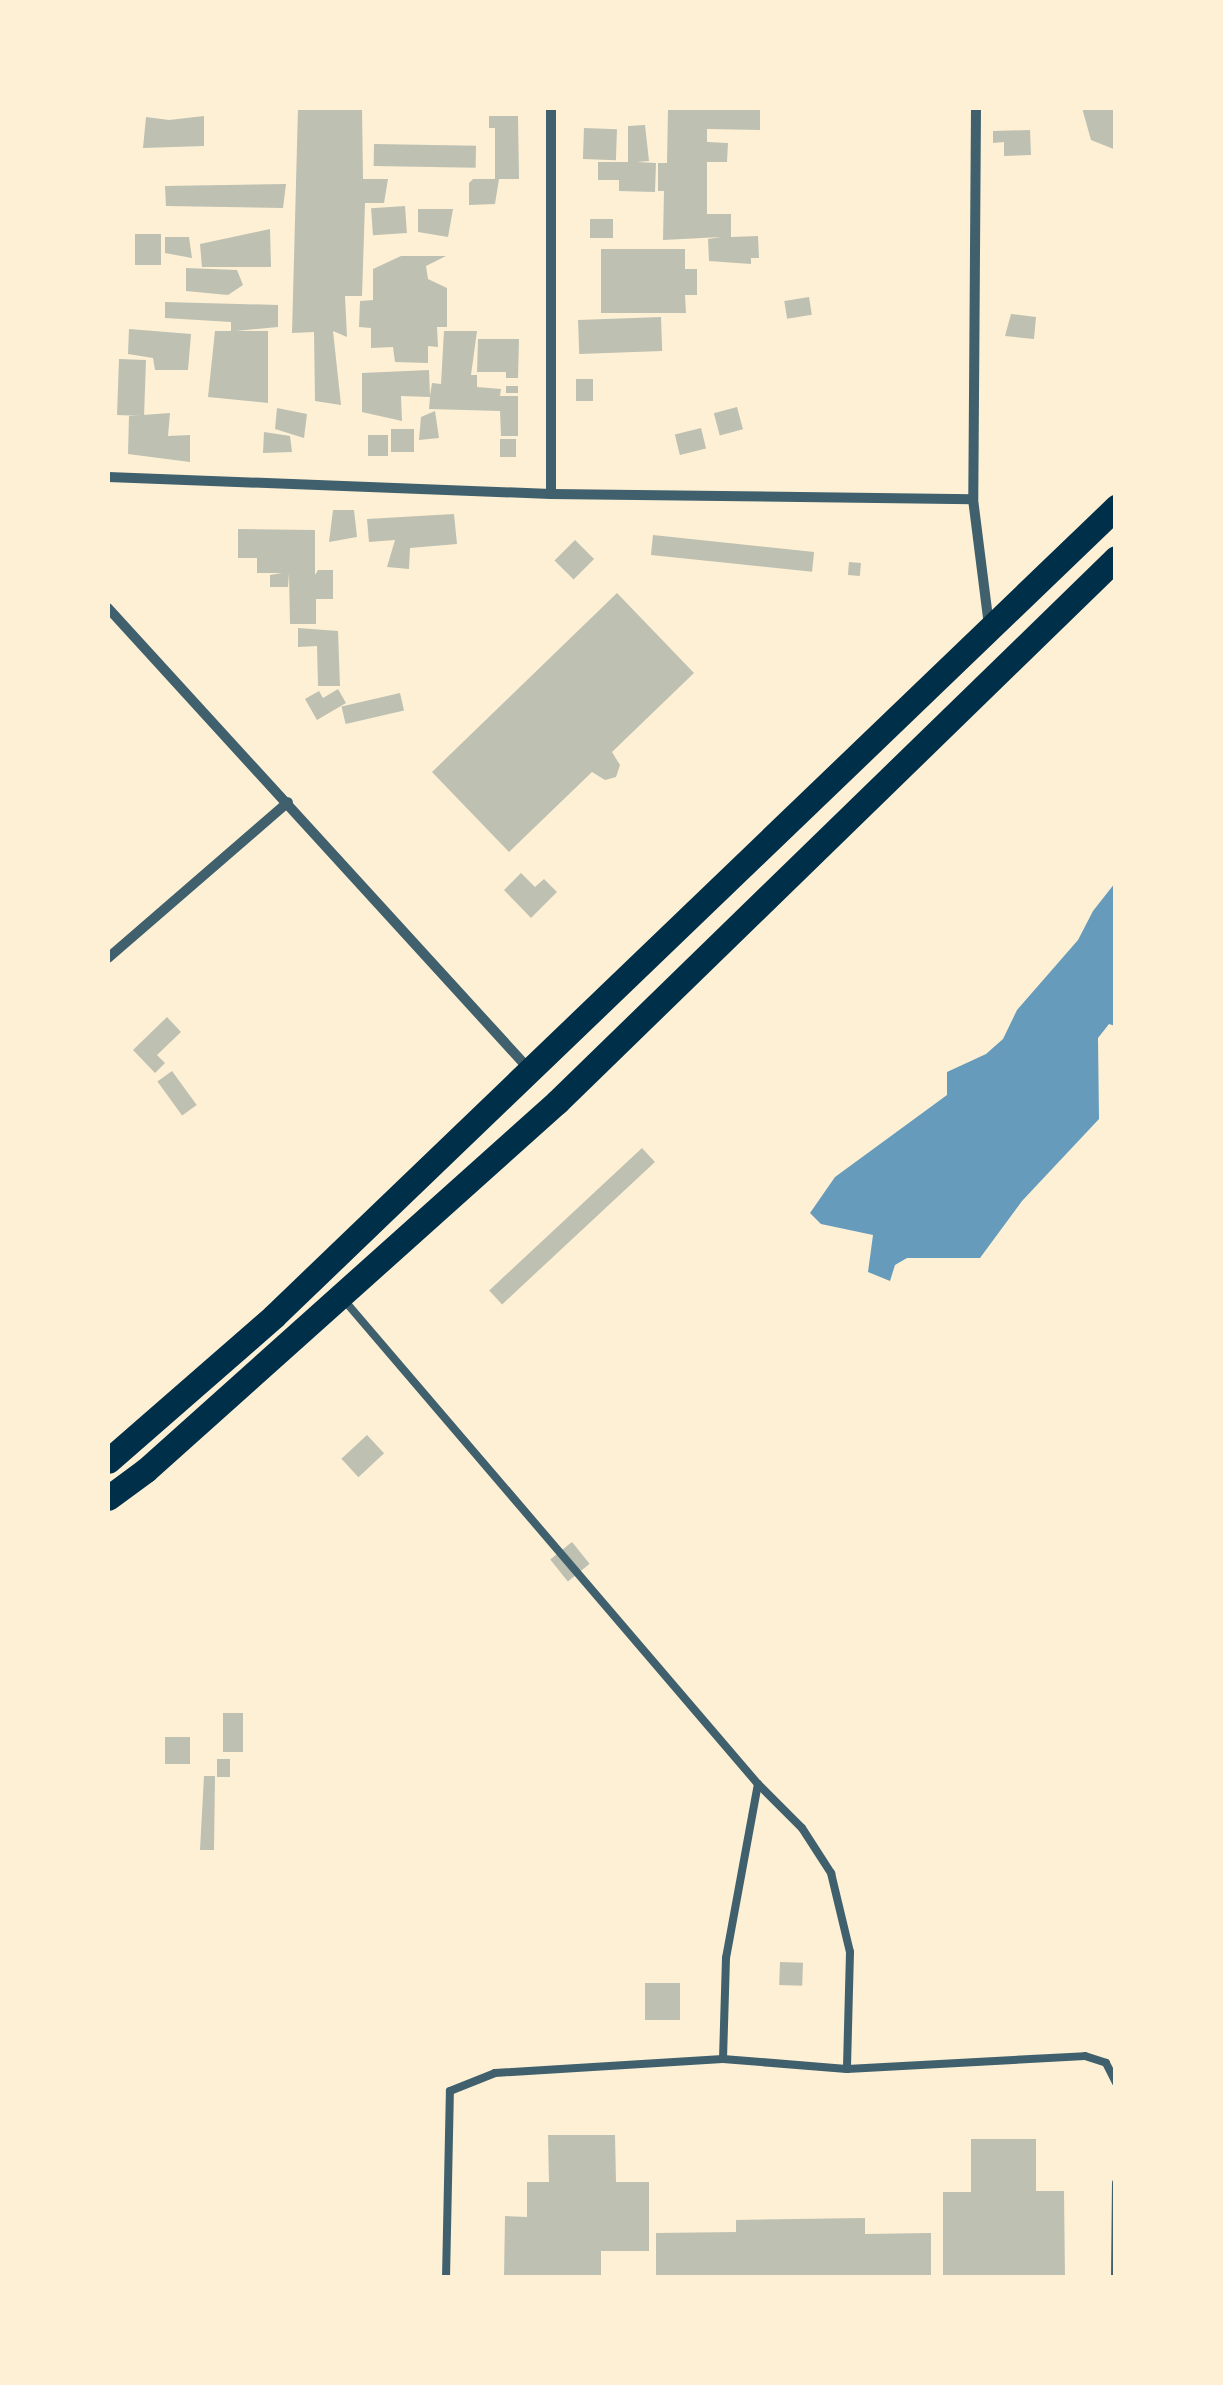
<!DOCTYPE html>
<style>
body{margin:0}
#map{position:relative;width:1223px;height:2385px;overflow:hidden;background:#fdf0d5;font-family:Figtree,sans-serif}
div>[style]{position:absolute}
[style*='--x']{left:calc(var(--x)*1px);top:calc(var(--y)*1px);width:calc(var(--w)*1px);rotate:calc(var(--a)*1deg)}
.water>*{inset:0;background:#669bbc}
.building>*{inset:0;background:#bec0b2;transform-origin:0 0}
.service>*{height:8px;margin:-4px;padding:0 4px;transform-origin:4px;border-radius:4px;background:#3f606c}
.minor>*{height:10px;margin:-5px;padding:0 5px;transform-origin:5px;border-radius:5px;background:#3f606c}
.trunk>*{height:25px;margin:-12.5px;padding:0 12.5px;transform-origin:12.5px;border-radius:12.5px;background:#003049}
span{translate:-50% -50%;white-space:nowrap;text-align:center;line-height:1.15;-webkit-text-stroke:9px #fdf0d5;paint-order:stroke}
.frame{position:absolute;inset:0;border:110px solid #fdf0d5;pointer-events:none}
</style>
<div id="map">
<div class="water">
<i style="clip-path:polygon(1115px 883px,1115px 1026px,1109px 1024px,1098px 1038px,1099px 1119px,1022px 1201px,980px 1258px,907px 1258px,895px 1265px,890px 1281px,868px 1272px,873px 1235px,821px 1224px,810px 1213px,835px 1177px,947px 1095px,947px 1072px,986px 1054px,1003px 1039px,1017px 1010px,1078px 940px,1093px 911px)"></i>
</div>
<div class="building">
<i style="clip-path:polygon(298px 108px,362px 108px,363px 179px,388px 179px,384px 203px,365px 203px,362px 296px,345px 296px,347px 337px,333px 331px,341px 405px,315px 401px,314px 332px,292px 333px)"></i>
<i style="clip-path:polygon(668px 108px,760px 108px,760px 130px,707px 129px,707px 142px,728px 143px,727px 162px,707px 162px,707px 214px,731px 214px,731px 237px,758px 236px,759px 258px,751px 258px,751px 264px,709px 261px,708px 239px,721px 237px,663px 240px,664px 191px,658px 191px,658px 163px,667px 163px)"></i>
<i style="clip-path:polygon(1082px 108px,1116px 108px,1116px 150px,1091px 140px)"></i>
<i style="clip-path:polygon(204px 116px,204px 146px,143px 148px,146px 117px,169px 120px)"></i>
<i style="clip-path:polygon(489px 116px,518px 116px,519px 179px,499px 179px,495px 204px,469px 205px,469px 183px,473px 179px,495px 179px,495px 128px,489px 128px)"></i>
<i style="clip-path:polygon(645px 125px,649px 161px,637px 162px,656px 163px,655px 192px,619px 191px,619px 180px,598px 180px,598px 162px,628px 162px,628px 126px)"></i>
<i style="left:584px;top:128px;width:33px;height:31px;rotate:2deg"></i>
<i style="clip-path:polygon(1030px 130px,1031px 155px,1004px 156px,1004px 142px,993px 143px,993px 131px)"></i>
<i style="left:374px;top:144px;width:102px;height:22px;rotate:1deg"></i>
<i style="clip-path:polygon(286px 184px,283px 208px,166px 206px,165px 186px)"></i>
<i style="left:405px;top:206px;width:27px;height:34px;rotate:86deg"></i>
<i style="clip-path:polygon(418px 209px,453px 209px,448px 237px,418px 232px)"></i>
<i style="left:590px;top:219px;width:23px;height:19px"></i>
<i style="clip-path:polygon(270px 229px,271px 267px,202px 267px,200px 244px)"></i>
<i style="left:161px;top:234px;width:31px;height:26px;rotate:90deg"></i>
<i style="clip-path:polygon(165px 237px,189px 237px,192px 258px,165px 253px)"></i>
<i style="clip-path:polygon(601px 249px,685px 249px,685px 269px,697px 269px,697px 295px,685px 295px,686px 313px,601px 313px)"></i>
<i style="clip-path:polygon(401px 256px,446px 256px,426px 266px,428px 279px,447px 288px,447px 327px,437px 327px,438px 347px,428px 346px,428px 363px,395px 362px,393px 347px,371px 348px,371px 328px,359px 327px,360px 301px,373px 300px,373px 269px)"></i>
<i style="clip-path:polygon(186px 268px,237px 270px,243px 285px,228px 295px,186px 291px)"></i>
<i style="left:809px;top:297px;width:18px;height:25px;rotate:81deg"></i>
<i style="clip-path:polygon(165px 302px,278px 305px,278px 327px,236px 331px,268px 331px,268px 403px,208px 397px,215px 331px,231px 331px,231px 322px,165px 318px)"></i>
<i style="clip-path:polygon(1011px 314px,1036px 317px,1034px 339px,1005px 336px)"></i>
<i style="left:661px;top:317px;width:34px;height:83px;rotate:88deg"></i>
<i style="clip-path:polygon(129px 329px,191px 334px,188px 370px,155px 370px,153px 358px,128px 354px)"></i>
<i style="clip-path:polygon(444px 331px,477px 331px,471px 375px,477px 375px,477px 387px,501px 389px,500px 396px,518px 396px,518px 436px,501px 436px,500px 411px,429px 409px,430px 397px,401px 396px,402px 421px,362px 412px,362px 373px,429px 370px,430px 396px,432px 383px,441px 384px)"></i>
<i style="clip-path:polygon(478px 339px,519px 339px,518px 378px,506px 378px,506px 372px,477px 372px)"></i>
<i style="left:119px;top:359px;width:27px;height:56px;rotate:2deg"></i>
<i style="left:576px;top:379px;width:17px;height:22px"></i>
<i style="left:506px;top:386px;width:12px;height:7px"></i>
<i style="left:737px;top:407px;width:23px;height:24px;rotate:75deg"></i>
<i style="clip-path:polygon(277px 408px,307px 414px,304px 438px,275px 429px)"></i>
<i style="clip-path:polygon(435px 411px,439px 438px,419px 440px,421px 417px)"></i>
<i style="clip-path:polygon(170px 413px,168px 436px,190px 435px,190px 462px,128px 454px,129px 416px)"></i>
<i style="left:701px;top:428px;width:21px;height:27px;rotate:76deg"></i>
<i style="left:391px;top:429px;width:23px;height:23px"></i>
<i style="clip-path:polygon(264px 432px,290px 436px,292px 452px,263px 453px)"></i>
<i style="left:368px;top:435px;width:20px;height:21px"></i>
<i style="left:500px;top:439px;width:16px;height:18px"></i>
<i style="clip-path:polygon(333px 510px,354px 510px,357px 537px,329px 542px)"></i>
<i style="clip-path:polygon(454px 514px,457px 544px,410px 548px,409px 569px,387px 567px,395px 540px,369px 542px,367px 519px)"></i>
<i style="clip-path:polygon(238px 529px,315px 530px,315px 575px,318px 570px,333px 570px,333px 599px,316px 599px,316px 624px,290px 624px,289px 573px,288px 587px,270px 587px,270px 575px,282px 573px,257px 573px,257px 558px,238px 558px)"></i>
<i style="left:653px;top:535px;width:162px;height:20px;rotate:6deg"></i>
<i style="left:575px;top:540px;width:27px;height:29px;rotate:45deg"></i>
<i style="left:849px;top:562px;width:12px;height:13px;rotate:5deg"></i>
<i style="clip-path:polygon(617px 593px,694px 673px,612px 752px,620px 765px,616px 777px,605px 780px,592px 772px,509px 852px,432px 772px)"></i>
<i style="clip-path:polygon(298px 628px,338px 631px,340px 686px,318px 686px,317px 646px,298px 647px)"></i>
<i style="clip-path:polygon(338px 689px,346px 703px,317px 720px,305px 699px,319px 691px,323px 698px)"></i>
<i style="left:400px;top:693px;width:18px;height:60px;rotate:77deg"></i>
<i style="clip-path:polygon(521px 873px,535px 887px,544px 879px,557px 892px,531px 918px,504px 890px)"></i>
<i style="clip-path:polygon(167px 1017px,181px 1032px,157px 1055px,165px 1063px,155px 1073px,133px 1050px)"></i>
<i style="left:172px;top:1071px;width:42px;height:18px;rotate:54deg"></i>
<i style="left:642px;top:1148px;width:19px;height:209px;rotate:47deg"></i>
<i style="left:367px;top:1435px;width:25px;height:35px;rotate:47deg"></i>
<i style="left:572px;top:1542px;width:28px;height:28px;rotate:51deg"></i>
<i style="left:223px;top:1713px;width:20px;height:39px"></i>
<i style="left:165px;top:1737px;width:25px;height:27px"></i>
<i style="left:217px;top:1759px;width:13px;height:18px"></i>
<i style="clip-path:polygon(204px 1776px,215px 1776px,214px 1850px,200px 1850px)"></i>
<i style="left:780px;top:1962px;width:23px;height:23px;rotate:2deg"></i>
<i style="left:645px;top:1983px;width:35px;height:37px"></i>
<i style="clip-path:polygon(548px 2135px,615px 2135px,616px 2182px,649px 2182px,649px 2251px,601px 2251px,601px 2278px,504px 2278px,505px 2216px,527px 2217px,527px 2182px,549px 2182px)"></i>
<i style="clip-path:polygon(971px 2139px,1036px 2139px,1036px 2191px,1064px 2191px,1065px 2278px,943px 2278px,943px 2192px,971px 2192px)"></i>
<i style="clip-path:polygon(865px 2218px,865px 2234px,931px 2233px,931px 2278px,656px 2278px,656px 2233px,736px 2232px,736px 2220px)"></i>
</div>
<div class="service">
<i style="--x:344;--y:1300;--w:637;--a:49.46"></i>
<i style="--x:758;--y:1784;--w:62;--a:45"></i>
<i style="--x:802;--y:1828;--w:54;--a:57.2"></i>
<i style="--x:831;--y:1873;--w:81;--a:76.5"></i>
<i style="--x:850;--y:1952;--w:117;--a:91.5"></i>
<i style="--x:723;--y:2059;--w:101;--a:-88.3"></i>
<i style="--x:726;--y:1958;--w:177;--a:-79.6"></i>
<i style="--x:446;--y:2278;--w:187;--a:-88.8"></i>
<i style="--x:450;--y:2091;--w:48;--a:-21.8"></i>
<i style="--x:495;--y:2073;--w:228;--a:-3.5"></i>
<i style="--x:723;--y:2059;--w:124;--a:4.6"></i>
<i style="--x:847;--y:2069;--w:238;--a:-3.1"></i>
<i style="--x:1085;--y:2056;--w:22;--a:18"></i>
<i style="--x:1106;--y:2063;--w:22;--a:63"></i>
<i style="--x:1115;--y:2278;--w:95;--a:-89.4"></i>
</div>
<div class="minor">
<i style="--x:551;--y:108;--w:386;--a:90"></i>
<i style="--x:976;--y:108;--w:391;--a:90.4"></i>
<i style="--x:973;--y:499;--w:127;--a:82.8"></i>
<i style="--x:108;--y:477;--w:443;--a:2.2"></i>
<i style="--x:551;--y:494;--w:422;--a:0.7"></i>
<i style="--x:108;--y:608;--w:624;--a:47.6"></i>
<i style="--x:108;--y:958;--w:238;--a:-40.9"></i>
</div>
<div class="trunk">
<i style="--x:108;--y:1461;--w:220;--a:-41.1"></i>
<i style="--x:274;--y:1316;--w:1168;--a:-43.85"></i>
<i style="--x:108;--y:1498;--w:47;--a:-36.4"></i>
<i style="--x:146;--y:1470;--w:552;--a:-41.84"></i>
<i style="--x:557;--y:1102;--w:780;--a:-44.22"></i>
</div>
<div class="frame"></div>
</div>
